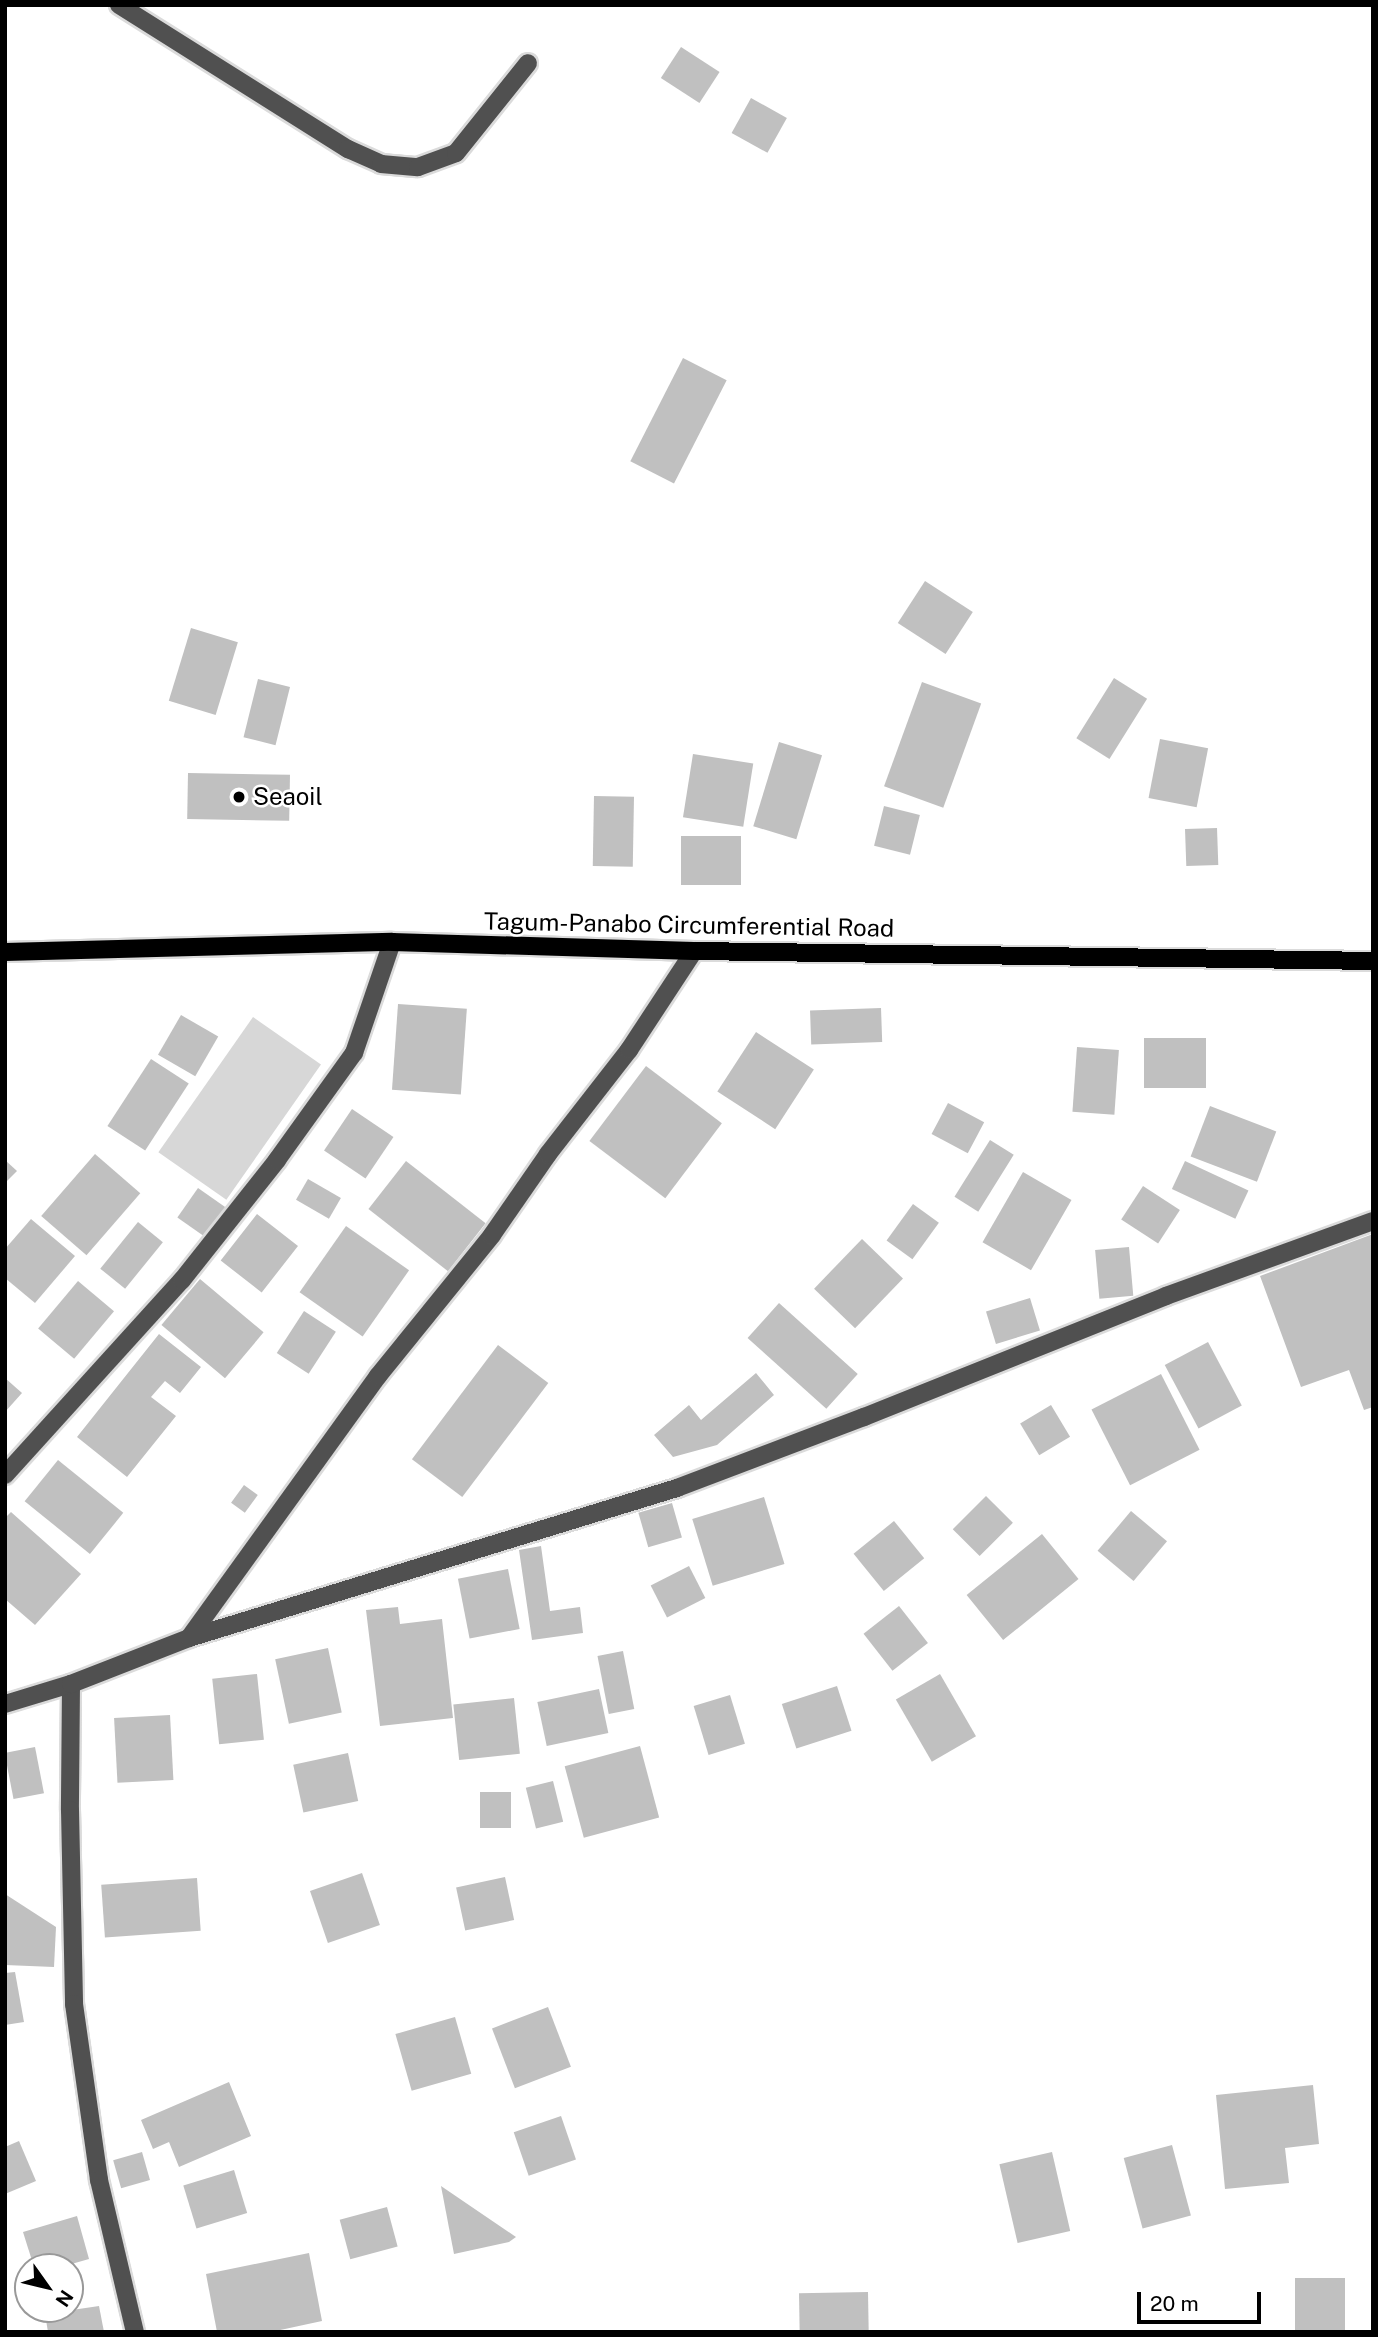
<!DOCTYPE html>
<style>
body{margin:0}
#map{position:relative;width:1378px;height:2337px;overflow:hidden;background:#fff;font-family:"Public Sans",sans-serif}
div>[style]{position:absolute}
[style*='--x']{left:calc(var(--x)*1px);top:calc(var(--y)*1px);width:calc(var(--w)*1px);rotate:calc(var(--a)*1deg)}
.green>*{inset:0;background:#d7d7d7;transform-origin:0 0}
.building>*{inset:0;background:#c0c0c0;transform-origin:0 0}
.roads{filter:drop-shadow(2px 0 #dbdbdb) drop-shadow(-2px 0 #dbdbdb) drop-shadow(0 2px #dbdbdb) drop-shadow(0 -2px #dbdbdb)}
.minor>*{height:18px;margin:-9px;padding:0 9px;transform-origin:9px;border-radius:9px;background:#505050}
.major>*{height:18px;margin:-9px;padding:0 9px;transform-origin:9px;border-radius:9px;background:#000}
.dots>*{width:19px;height:19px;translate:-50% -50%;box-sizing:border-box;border:4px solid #fff;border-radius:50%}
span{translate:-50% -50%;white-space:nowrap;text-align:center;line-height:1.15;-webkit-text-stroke:5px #fff;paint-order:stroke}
.poi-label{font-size:24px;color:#000}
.left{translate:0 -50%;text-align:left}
.street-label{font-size:24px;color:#000}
.frame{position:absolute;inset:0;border:7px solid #000;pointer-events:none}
.north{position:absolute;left:14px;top:2253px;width:70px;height:70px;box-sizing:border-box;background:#fff;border:2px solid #999;border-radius:50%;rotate:124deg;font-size:19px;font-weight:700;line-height:28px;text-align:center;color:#000}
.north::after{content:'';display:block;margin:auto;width:24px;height:32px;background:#000;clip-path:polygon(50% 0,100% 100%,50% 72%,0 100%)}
.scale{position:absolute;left:1137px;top:2292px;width:124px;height:32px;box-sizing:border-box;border:4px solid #000;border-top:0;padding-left:9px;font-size:21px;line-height:24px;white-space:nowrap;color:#000;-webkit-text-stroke:5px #fff;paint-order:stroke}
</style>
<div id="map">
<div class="green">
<i style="left:253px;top:1017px;width:83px;height:165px;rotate:35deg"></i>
</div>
<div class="building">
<i style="left:681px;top:47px;width:46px;height:37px;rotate:33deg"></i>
<i style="left:751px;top:98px;width:41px;height:40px;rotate:29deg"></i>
<i style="left:683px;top:358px;width:49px;height:116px;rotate:27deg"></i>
<i style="left:925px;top:581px;width:57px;height:50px;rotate:33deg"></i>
<i style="left:191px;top:628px;width:49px;height:76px;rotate:17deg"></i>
<i style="left:1114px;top:678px;width:39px;height:71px;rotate:32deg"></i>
<i style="left:258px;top:679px;width:33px;height:60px;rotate:14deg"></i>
<i style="left:922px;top:682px;width:63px;height:111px;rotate:20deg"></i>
<i style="left:1160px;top:739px;width:49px;height:60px;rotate:11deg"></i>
<i style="left:779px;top:742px;width:45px;height:88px;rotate:17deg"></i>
<i style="left:693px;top:754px;width:61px;height:64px;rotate:9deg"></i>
<i style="left:188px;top:773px;width:102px;height:46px;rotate:1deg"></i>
<i style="left:594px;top:796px;width:40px;height:70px;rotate:1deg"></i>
<i style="left:884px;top:806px;width:37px;height:41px;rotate:14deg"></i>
<i style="left:1217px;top:828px;width:37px;height:32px;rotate:88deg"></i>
<i style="left:681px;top:836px;width:60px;height:49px"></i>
<i style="left:398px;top:1004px;width:69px;height:86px;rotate:4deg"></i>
<i style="left:881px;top:1008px;width:34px;height:71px;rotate:88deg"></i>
<i style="left:181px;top:1015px;width:43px;height:46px;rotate:30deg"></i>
<i style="left:756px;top:1032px;width:69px;height:71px;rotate:33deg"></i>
<i style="left:1144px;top:1038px;width:62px;height:50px"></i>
<i style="left:1077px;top:1047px;width:42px;height:65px;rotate:4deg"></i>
<i style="left:151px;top:1059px;width:45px;height:80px;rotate:33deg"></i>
<i style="left:646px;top:1066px;width:95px;height:94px;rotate:37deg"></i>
<i style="left:948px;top:1103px;width:41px;height:35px;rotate:28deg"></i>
<i style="left:1210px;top:1106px;width:71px;height:54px;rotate:21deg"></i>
<i style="left:352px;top:1109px;width:50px;height:50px;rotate:34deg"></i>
<i style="left:990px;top:1140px;width:28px;height:67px;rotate:32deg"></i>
<i style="left:95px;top:1154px;width:60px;height:82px;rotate:41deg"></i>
<i style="clip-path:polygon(5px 1160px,17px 1171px,5px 1183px)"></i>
<i style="left:406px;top:1161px;width:101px;height:61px;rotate:38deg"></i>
<i style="left:1185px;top:1161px;width:70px;height:31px;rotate:25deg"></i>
<i style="left:1023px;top:1172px;width:56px;height:81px;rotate:30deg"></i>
<i style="left:308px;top:1179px;width:38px;height:24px;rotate:30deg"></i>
<i style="left:1143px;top:1186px;width:44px;height:40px;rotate:33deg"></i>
<i style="left:198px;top:1188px;width:37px;height:36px;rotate:35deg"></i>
<i style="left:913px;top:1204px;width:32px;height:45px;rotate:36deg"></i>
<i style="left:257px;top:1214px;width:52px;height:59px;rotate:38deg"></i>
<i style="clip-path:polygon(31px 1219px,75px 1256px,35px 1303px,5px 1278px,5px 1249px)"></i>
<i style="left:138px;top:1222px;width:32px;height:60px;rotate:39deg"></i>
<i style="left:346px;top:1226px;width:77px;height:81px;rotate:35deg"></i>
<i style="clip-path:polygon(1373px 1234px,1373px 1407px,1364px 1410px,1349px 1370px,1301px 1387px,1260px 1276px)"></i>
<i style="left:862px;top:1239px;width:57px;height:69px;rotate:44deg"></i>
<i style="left:1129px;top:1247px;width:49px;height:34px;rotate:85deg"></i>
<i style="left:200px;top:1279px;width:83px;height:60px;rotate:40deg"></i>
<i style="left:78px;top:1281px;width:47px;height:62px;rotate:40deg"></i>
<i style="left:1030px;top:1298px;width:34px;height:46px;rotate:73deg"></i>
<i style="left:779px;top:1303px;width:106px;height:47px;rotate:42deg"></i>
<i style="left:304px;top:1311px;width:38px;height:50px;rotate:33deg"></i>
<i style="clip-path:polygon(159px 1334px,201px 1367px,180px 1393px,165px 1381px,151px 1397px,176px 1416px,127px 1477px,77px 1437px)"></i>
<i style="left:1208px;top:1342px;width:72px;height:49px;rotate:62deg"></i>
<i style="left:498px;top:1345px;width:63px;height:143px;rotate:37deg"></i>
<i style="clip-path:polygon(756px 1373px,774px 1395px,717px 1445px,673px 1457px,654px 1435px,689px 1405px,701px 1420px)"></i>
<i style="left:1161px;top:1374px;width:85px;height:78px;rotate:63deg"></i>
<i style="clip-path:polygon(5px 1378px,22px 1393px,5px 1412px)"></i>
<i style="left:1051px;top:1405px;width:37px;height:36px;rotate:59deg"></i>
<i style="left:58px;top:1460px;width:84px;height:53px;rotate:39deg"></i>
<i style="left:244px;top:1485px;width:17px;height:22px;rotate:36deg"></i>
<i style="left:986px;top:1496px;width:38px;height:47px;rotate:45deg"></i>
<i style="left:764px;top:1497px;width:70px;height:75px;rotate:73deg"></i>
<i style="left:672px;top:1503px;width:36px;height:35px;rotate:74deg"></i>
<i style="left:1131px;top:1511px;width:47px;height:52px;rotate:40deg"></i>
<i style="clip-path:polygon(11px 1512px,81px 1574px,35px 1625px,5px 1599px,5px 1518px)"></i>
<i style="left:894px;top:1521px;width:48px;height:52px;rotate:51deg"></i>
<i style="left:1042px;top:1534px;width:58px;height:97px;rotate:51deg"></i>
<i style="clip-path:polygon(541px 1546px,550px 1611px,580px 1607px,583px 1633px,532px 1640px,519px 1550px)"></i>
<i style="left:689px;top:1566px;width:36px;height:43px;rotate:63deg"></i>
<i style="left:508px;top:1569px;width:61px;height:51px;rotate:79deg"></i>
<i style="left:899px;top:1606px;width:47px;height:45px;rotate:52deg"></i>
<i style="clip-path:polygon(398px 1607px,400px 1624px,442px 1619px,453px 1718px,380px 1726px,366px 1610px)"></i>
<i style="left:328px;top:1648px;width:66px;height:54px;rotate:78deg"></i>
<i style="left:623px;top:1651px;width:59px;height:26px;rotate:79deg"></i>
<i style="left:257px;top:1674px;width:66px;height:45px;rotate:84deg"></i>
<i style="left:940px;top:1674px;width:72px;height:51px;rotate:60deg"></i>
<i style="left:837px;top:1686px;width:47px;height:58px;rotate:72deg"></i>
<i style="left:599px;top:1689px;width:45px;height:63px;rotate:78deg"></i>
<i style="left:730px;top:1695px;width:51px;height:38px;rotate:73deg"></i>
<i style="left:514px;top:1698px;width:56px;height:61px;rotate:84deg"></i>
<i style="left:170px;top:1715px;width:65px;height:56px;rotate:87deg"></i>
<i style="left:640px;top:1746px;width:74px;height:78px;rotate:75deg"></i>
<i style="left:35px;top:1747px;width:47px;height:31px;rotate:79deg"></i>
<i style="left:348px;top:1753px;width:49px;height:56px;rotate:78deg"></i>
<i style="left:553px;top:1781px;width:42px;height:28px;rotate:76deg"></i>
<i style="left:511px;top:1792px;width:36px;height:31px;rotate:90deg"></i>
<i style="left:362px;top:1873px;width:55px;height:55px;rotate:71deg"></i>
<i style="left:505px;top:1877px;width:44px;height:50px;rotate:78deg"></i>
<i style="left:197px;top:1878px;width:53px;height:96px;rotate:86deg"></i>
<i style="clip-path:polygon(5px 1894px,56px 1927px,54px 1967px,5px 1965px)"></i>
<i style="clip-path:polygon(15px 1972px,24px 2022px,5px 2025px,5px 1973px)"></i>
<i style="left:548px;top:2007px;width:64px;height:60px;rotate:69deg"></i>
<i style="left:455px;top:2017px;width:59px;height:62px;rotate:74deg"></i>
<i style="clip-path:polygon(229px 2082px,251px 2136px,179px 2167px,169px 2142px,153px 2149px,141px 2120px)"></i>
<i style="clip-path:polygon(1313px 2085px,1319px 2144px,1285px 2148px,1289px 2183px,1225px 2189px,1216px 2095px)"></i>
<i style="left:561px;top:2116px;width:46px;height:50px;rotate:71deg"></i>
<i style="clip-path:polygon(19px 2141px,36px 2181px,5px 2194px,5px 2147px)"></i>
<i style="left:1172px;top:2145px;width:73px;height:50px;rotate:75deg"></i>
<i style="left:142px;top:2152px;width:29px;height:30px;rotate:74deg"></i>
<i style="left:1052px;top:2152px;width:81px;height:54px;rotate:77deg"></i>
<i style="left:234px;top:2170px;width:45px;height:53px;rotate:73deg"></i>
<i style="clip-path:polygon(441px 2186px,516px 2237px,509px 2242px,454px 2254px)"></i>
<i style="left:387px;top:2207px;width:41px;height:49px;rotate:75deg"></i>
<i style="clip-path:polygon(77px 2216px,89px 2259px,61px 2267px,34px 2267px,23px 2232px)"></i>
<i style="clip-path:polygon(309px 2253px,322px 2321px,271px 2332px,217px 2332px,206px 2274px)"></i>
<i style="left:1295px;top:2278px;width:50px;height:54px"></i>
<i style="left:868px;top:2292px;width:40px;height:69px;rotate:89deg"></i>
<i style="clip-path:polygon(99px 2306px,104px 2332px,48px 2332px,45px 2314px)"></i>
</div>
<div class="roads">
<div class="minor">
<i style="--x:119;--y:5;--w:271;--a:32.2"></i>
<i style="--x:348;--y:149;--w:36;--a:24"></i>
<i style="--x:381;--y:164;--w:37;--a:5"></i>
<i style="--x:418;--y:167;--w:40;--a:-20.2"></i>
<i style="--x:456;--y:153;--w:115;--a:-51.3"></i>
<i style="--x:5;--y:1475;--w:263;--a:-47.8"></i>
<i style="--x:182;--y:1280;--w:153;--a:-51.6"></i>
<i style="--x:277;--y:1160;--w:132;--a:-54.3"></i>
<i style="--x:354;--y:1053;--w:117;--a:-71.1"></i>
<i style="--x:189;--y:1638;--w:323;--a:-54.2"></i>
<i style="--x:378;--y:1376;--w:181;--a:-51"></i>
<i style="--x:492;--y:1235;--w:98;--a:-55.3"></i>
<i style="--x:548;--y:1154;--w:132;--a:-52.1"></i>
<i style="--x:629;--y:1050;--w:118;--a:-56.7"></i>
<i style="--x:71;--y:1684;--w:126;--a:90.5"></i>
<i style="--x:70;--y:1810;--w:194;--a:88.8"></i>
<i style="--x:74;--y:2004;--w:178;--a:81.9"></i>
<i style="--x:99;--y:2180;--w:156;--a:76.7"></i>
<i style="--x:5;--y:1704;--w:69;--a:-16.9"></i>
<i style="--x:71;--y:1684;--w:127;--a:-21.3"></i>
<i style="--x:189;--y:1638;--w:511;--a:-17.09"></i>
<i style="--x:677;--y:1488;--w:200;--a:-20.8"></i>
<i style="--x:864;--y:1417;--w:325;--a:-21.8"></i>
<i style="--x:1166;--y:1296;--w:220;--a:-19.9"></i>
</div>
<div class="major">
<i style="--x:5;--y:952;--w:387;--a:-1.5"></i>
<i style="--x:392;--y:942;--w:302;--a:1.7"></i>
<i style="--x:694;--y:951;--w:679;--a:0.84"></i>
</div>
</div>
<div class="dots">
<i style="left:239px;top:797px;background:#000"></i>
</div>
<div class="poi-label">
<span class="left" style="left:253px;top:797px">Seaoil</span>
</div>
<div class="street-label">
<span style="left:689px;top:925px;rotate:1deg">Tagum-Panabo Circumferential Road</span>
</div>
<div class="frame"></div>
<div class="north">N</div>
<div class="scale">20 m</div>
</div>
